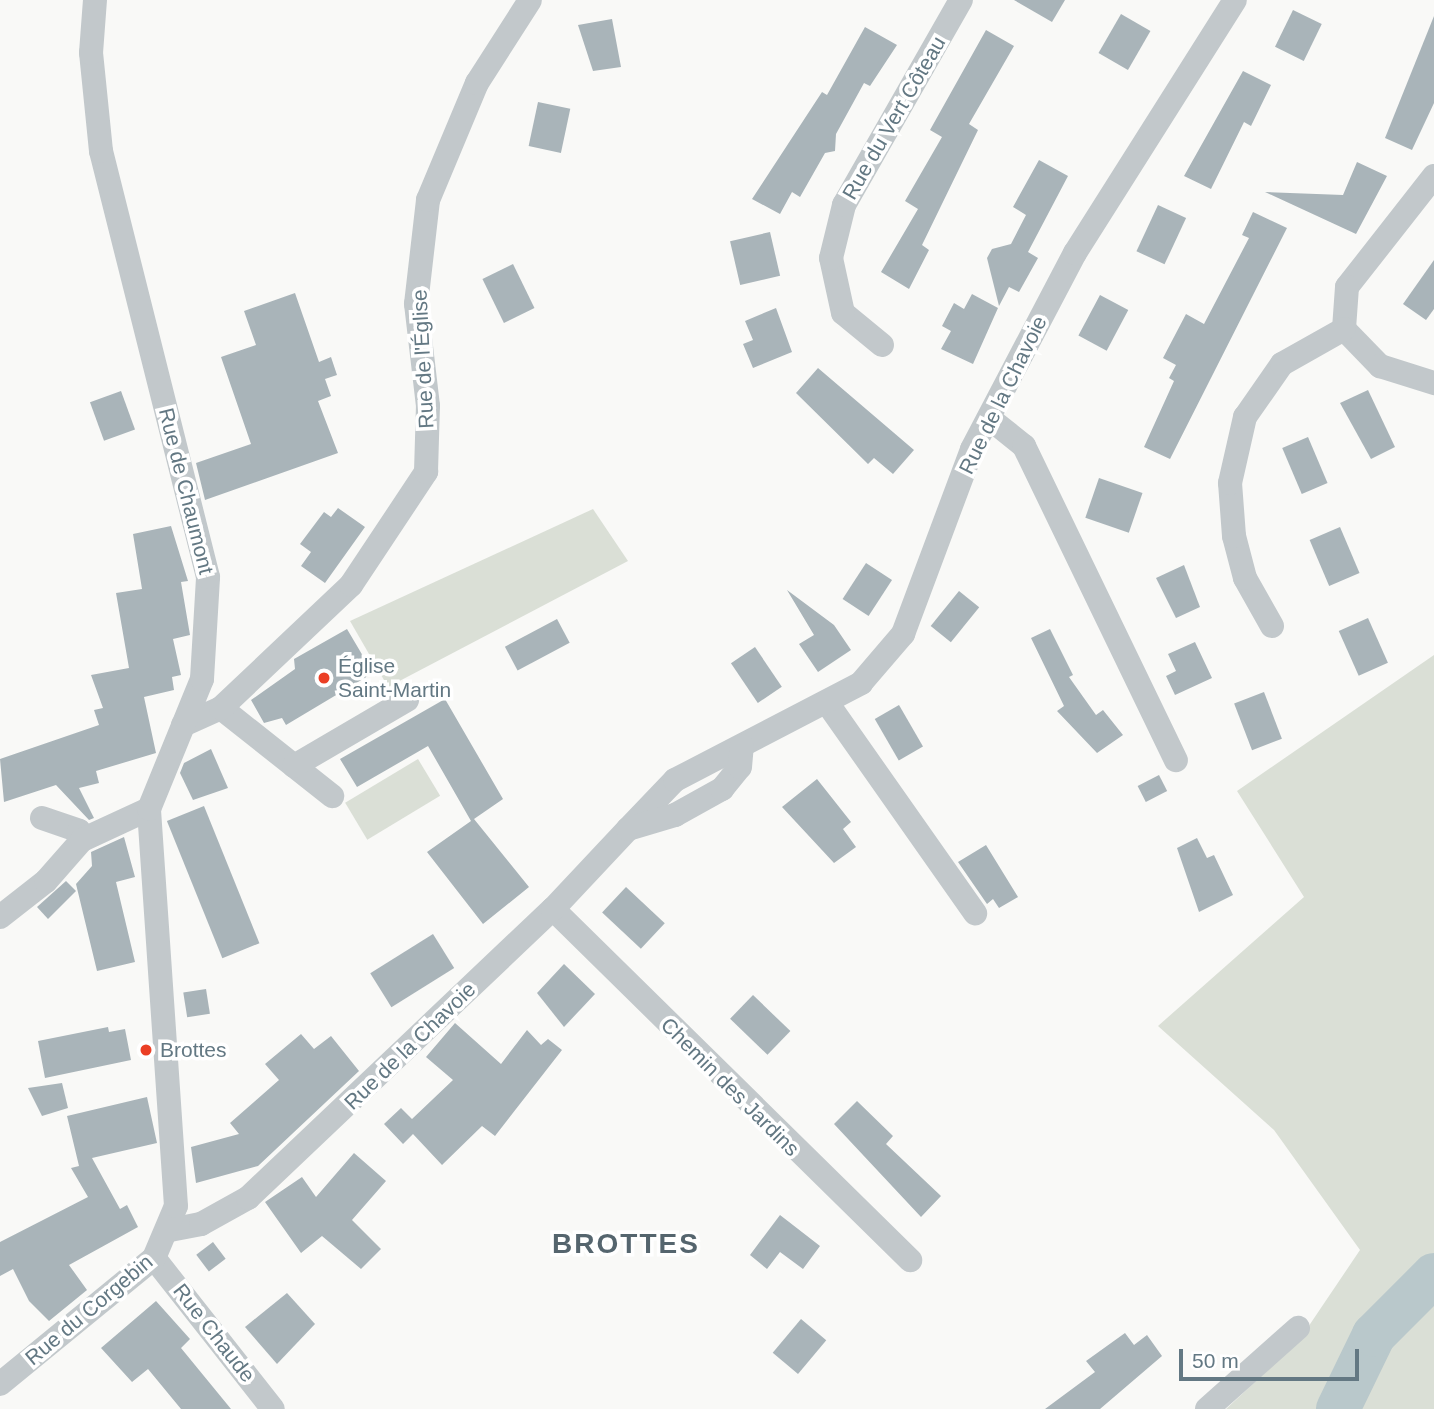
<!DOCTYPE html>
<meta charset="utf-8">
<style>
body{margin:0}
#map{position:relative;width:1434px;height:1409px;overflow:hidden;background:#f9f9f7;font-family:Helvetica,sans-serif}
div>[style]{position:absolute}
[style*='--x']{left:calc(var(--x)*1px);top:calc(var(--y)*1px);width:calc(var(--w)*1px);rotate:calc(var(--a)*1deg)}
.green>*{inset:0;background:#dadfd6;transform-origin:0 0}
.river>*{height:44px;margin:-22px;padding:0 22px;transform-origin:22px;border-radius:22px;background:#b9c8cb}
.building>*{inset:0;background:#a9b4b9;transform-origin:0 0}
.minor>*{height:24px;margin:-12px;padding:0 12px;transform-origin:12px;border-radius:12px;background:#c2c8cb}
.dots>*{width:19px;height:19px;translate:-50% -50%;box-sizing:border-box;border:4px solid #fff;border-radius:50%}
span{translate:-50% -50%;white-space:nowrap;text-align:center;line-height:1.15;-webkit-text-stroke:7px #fff;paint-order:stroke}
.street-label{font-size:21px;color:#637883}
.poi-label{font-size:21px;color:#637883}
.left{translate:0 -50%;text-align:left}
.district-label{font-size:28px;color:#55656e;font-weight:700;letter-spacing:2px}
.scale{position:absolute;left:1179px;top:1349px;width:180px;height:32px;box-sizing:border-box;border:4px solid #637883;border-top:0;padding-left:9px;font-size:21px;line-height:24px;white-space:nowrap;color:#637883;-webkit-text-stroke:5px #fff;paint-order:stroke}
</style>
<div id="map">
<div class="green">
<i style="clip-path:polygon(593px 509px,628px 561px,388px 687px,350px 621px)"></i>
<i style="clip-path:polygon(1434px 655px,1434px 1409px,1226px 1409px,1298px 1342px,1360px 1250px,1274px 1130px,1158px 1026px,1304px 897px,1237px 791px)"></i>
<i style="left:418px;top:759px;width:43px;height:85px;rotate:59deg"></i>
</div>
<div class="river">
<i style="--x:1338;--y:1409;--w:82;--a:-64.1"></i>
<i style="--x:1374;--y:1335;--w:85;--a:-45"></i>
</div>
<div class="building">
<i style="clip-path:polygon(1014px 0,1065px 0,1052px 22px)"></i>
<i style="left:1293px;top:10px;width:32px;height:41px;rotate:26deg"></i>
<i style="left:1121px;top:14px;width:34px;height:45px;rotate:30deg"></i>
<i style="clip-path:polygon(1434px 16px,1434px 103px,1412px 150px,1385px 138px)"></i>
<i style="clip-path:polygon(612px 19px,621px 67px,593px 71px,578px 25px)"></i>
<i style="clip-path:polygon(865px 27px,897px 45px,870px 86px,864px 83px,836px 134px,835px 151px,825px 153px,800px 197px,792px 192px,780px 214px,752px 199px,822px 92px,827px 95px)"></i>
<i style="clip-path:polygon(986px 30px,1014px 46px,969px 124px,978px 130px,922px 245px,929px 250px,909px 289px,881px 272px,918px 209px,905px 201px,942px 137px,930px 130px)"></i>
<i style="clip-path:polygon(1243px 71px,1271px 85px,1251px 126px,1244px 122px,1211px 189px,1184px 176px)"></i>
<i style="left:538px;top:102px;width:33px;height:45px;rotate:12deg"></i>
<i style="clip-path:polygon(1039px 160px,1068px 176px,1028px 252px,1038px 258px,1019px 292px,1009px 287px,999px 306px,987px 258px,992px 249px,1011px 244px,1026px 215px,1013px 207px)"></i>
<i style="clip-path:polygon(1357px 162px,1387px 176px,1356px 234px,1265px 192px,1343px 195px)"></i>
<i style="left:1158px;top:205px;width:31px;height:51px;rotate:25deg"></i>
<i style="clip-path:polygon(1253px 212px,1287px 228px,1170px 459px,1144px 447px,1174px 381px,1169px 378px,1176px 365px,1163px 358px,1186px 314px,1204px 324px,1249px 238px,1242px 235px)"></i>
<i style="left:770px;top:232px;width:45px;height:41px;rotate:77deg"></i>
<i style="clip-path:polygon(1434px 260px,1434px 309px,1426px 320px,1403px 304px)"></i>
<i style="left:513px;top:264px;width:49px;height:34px;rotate:64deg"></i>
<i style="clip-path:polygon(295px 293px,319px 362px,331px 357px,337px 375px,325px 379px,331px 396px,318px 401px,338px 453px,205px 500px,196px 463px,251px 444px,221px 357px,256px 345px,244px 311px)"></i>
<i style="clip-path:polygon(972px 294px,998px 308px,973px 364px,941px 349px,951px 331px,942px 326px,954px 303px,964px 309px)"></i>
<i style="left:1100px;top:295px;width:32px;height:46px;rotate:28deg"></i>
<i style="clip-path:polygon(776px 308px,792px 352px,753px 368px,743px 344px,753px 340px,745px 321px)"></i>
<i style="clip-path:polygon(818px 368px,914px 450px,893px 474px,874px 458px,868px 464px,796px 393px)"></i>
<i style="clip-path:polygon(1368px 390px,1395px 447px,1371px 459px,1340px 403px)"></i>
<i style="left:121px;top:391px;width:41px;height:33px;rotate:70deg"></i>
<i style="left:1308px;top:437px;width:50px;height:28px;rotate:67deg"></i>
<i style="left:1099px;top:478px;width:46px;height:42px;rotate:19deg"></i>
<i style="clip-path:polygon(338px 508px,365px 527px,325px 583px,301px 566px,311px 552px,300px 544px,324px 512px,331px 517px)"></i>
<i style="clip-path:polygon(171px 526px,188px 581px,181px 582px,190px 635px,173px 639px,181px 675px,172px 677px,174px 690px,144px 697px,156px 753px,96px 771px,99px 783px,79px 788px,94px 818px,89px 820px,56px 785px,4px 802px,0 759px,99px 725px,94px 710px,103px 708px,91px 675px,129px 668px,116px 593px,142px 589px,133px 534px)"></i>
<i style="left:1340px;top:527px;width:50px;height:33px;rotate:67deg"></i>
<i style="left:866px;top:563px;width:31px;height:43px;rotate:33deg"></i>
<i style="clip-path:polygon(1184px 565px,1200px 607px,1176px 618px,1156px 578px)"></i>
<i style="clip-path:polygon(787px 590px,834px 625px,851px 650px,818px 672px,799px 644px,814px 635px)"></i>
<i style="left:959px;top:591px;width:26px;height:45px;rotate:39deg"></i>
<i style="left:1368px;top:618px;width:49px;height:32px;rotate:66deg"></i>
<i style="left:557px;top:619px;width:27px;height:59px;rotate:62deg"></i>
<i style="clip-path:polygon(347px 629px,373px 673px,286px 725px,282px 718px,264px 723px,251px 700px,295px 669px,294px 659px)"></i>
<i style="clip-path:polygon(1050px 629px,1073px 675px,1069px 677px,1096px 715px,1103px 710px,1123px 735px,1097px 753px,1057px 711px,1064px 706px,1031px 638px)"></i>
<i style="clip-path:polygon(1195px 642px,1212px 678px,1175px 695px,1166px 676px,1176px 671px,1168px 654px)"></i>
<i style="left:755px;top:647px;width:48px;height:29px;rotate:56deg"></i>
<i style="left:1264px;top:692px;width:50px;height:32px;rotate:69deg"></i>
<i style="clip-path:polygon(445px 699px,503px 799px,474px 819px,529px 887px,483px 924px,427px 852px,471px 821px,428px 746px,357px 787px,340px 759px)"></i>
<i style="left:899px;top:705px;width:48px;height:28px;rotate:60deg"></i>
<i style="clip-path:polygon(211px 749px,228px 788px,193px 800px,180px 773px,184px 763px)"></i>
<i style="left:1159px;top:775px;width:18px;height:24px;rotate:63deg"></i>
<i style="clip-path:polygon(817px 779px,851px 822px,843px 829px,856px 847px,834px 863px,782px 807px)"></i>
<i style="left:204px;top:806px;width:148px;height:40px;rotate:68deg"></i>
<i style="clip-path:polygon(124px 837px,135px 877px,116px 882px,135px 962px,97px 971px,76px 884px,92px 866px,91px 852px)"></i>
<i style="clip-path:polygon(1197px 838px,1207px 858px,1214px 855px,1233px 895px,1199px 912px,1177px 848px)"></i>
<i style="clip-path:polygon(986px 845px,1018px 897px,999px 908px,993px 899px,987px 904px,958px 862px)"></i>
<i style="clip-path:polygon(66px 881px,76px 891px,48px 919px,37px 907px)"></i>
<i style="left:626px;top:887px;width:53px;height:35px;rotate:43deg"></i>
<i style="left:433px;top:934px;width:40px;height:74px;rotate:58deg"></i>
<i style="clip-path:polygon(564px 964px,595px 994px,564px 1027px,537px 993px)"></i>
<i style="left:206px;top:989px;width:25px;height:23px;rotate:81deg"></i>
<i style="left:753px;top:995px;width:52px;height:33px;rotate:44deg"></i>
<i style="clip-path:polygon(455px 1023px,501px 1064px,527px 1030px,541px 1045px,548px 1039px,562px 1050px,495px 1136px,482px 1126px,442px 1165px,413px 1134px,403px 1144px,384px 1124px,401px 1108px,412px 1119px,453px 1080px,426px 1057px)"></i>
<i style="clip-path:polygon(108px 1027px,109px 1032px,125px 1029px,131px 1060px,45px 1078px,38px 1041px)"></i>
<i style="clip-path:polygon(301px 1034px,314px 1049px,331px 1036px,359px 1071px,258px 1166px,196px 1183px,191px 1147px,239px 1134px,230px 1123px,279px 1080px,265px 1064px)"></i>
<i style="clip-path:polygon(62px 1083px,68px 1108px,42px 1116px,28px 1088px)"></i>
<i style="clip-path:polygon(147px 1097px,157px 1143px,92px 1158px,120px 1209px,127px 1205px,138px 1227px,69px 1265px,87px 1290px,49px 1321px,29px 1301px,13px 1269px,0 1276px,0 1242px,88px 1197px,71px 1168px,79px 1166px,67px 1116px)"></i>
<i style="clip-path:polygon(857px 1101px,893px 1136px,886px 1144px,941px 1196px,921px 1217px,834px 1124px)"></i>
<i style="clip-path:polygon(354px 1153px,386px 1181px,352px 1220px,381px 1249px,361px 1269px,322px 1236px,301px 1253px,265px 1202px,302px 1177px,316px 1197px)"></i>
<i style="clip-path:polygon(780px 1215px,820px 1246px,803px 1269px,780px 1252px,767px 1269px,750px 1255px)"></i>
<i style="left:213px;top:1242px;width:21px;height:21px;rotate:53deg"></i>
<i style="clip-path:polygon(287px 1293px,315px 1324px,277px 1364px,245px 1327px)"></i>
<i style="clip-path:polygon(156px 1301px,190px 1339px,181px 1348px,231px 1409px,181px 1409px,148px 1369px,132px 1382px,101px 1348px)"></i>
<i style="left:801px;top:1319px;width:33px;height:44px;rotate:40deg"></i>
<i style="clip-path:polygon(1125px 1333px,1134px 1345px,1147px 1335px,1162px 1356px,1100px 1409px,1045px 1409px,1095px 1372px,1086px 1361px)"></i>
</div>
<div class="minor">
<i style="--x:1434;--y:176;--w:141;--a:128.1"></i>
<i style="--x:1347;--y:287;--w:42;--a:94.1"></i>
<i style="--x:1344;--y:329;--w:52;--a:45.8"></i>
<i style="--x:1380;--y:366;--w:57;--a:17.5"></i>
<i style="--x:882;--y:345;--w:50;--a:-140.6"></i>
<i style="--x:843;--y:313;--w:56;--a:-102.3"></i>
<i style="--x:831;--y:258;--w:55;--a:-76.2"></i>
<i style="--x:844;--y:205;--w:236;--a:-60.3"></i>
<i style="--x:989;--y:418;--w:45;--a:38.7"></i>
<i style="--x:1024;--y:446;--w:349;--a:64.2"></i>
<i style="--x:1272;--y:626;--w:55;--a:-119.4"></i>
<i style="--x:1245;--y:578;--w:43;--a:-104.7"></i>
<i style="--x:1234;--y:536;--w:53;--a:-94.3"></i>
<i style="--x:1230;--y:483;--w:68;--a:-77.2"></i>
<i style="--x:1245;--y:417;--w:65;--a:-55.1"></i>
<i style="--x:1282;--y:364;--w:71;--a:-29.4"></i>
<i style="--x:828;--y:704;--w:256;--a:54.9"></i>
<i style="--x:221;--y:708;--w:142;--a:38.4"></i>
<i style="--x:183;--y:725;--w:42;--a:-24.1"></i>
<i style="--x:221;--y:708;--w:179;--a:-43.4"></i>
<i style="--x:351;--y:585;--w:136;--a:-56.4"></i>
<i style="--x:426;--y:472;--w:66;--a:-88.3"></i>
<i style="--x:428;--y:406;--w:103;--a:-96.7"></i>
<i style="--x:416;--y:304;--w:105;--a:-83.4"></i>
<i style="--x:428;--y:200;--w:127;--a:-67.3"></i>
<i style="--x:477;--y:83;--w:98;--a:-57.4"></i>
<i style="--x:294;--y:766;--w:131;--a:-30.3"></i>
<i style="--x:42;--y:818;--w:39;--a:19"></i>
<i style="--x:79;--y:831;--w:9;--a:72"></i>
<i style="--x:628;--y:829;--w:68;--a:-46.2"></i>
<i style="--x:675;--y:780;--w:210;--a:-27.5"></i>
<i style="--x:861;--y:683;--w:65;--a:-49.4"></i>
<i style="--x:903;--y:634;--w:197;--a:-69.5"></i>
<i style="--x:972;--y:449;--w:221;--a:-62.3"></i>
<i style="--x:1075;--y:253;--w:299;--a:-57.7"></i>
<i style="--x:553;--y:909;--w:501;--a:44.51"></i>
<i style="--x:0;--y:917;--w:58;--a:-38"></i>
<i style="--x:46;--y:881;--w:55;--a:-48.7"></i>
<i style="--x:82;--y:840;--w:74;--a:-24.8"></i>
<i style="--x:170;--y:1230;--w:32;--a:-11"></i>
<i style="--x:201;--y:1224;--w:54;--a:-29"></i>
<i style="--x:248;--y:1198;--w:420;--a:-43.5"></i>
<i style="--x:553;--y:909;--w:110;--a:-46.8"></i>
<i style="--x:628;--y:829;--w:49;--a:-16.6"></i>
<i style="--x:675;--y:815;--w:54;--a:-29"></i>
<i style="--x:722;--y:789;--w:28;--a:-51"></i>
<i style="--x:740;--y:767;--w:21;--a:-85"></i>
<i style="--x:154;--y:1258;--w:192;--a:51.8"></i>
<i style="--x:0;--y:1384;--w:199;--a:-39.3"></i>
<i style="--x:154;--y:1258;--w:56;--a:-67.1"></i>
<i style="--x:176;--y:1206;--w:398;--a:-93.9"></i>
<i style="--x:149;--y:809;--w:140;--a:-67.8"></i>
<i style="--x:202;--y:679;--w:102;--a:-86.6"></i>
<i style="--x:208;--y:577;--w:439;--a:-104.1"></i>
<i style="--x:101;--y:151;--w:99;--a:-95.8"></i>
<i style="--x:91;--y:53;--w:53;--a:-85.7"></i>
<i style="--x:1207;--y:1409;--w:122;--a:-41.7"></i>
</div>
<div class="dots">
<i style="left:324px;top:678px;background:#eb3f25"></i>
<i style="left:146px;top:1050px;background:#eb3f25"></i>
</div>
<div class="street-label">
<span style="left:894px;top:118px;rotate:-60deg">Rue du Vert Côteau</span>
<span style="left:423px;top:359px;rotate:-93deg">Rue de l'Église</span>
<span style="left:1003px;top:395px;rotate:-64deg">Rue de la Chavoie</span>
<span style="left:186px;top:491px;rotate:76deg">Rue de Chaumont</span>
<span style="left:410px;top:1046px;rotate:-44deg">Rue de la Chavoie</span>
<span style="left:730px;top:1087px;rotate:45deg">Chemin des Jardins</span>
<span style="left:89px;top:1310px;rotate:-40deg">Rue du Corgebin</span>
<span style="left:214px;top:1333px;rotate:52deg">Rue Chaude</span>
</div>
<div class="poi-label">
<span class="left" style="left:338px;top:678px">Église<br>Saint-Martin</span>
<span class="left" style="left:160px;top:1050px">Brottes</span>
</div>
<div class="district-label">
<span style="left:626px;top:1244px">BROTTES</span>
</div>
<div class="scale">50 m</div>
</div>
